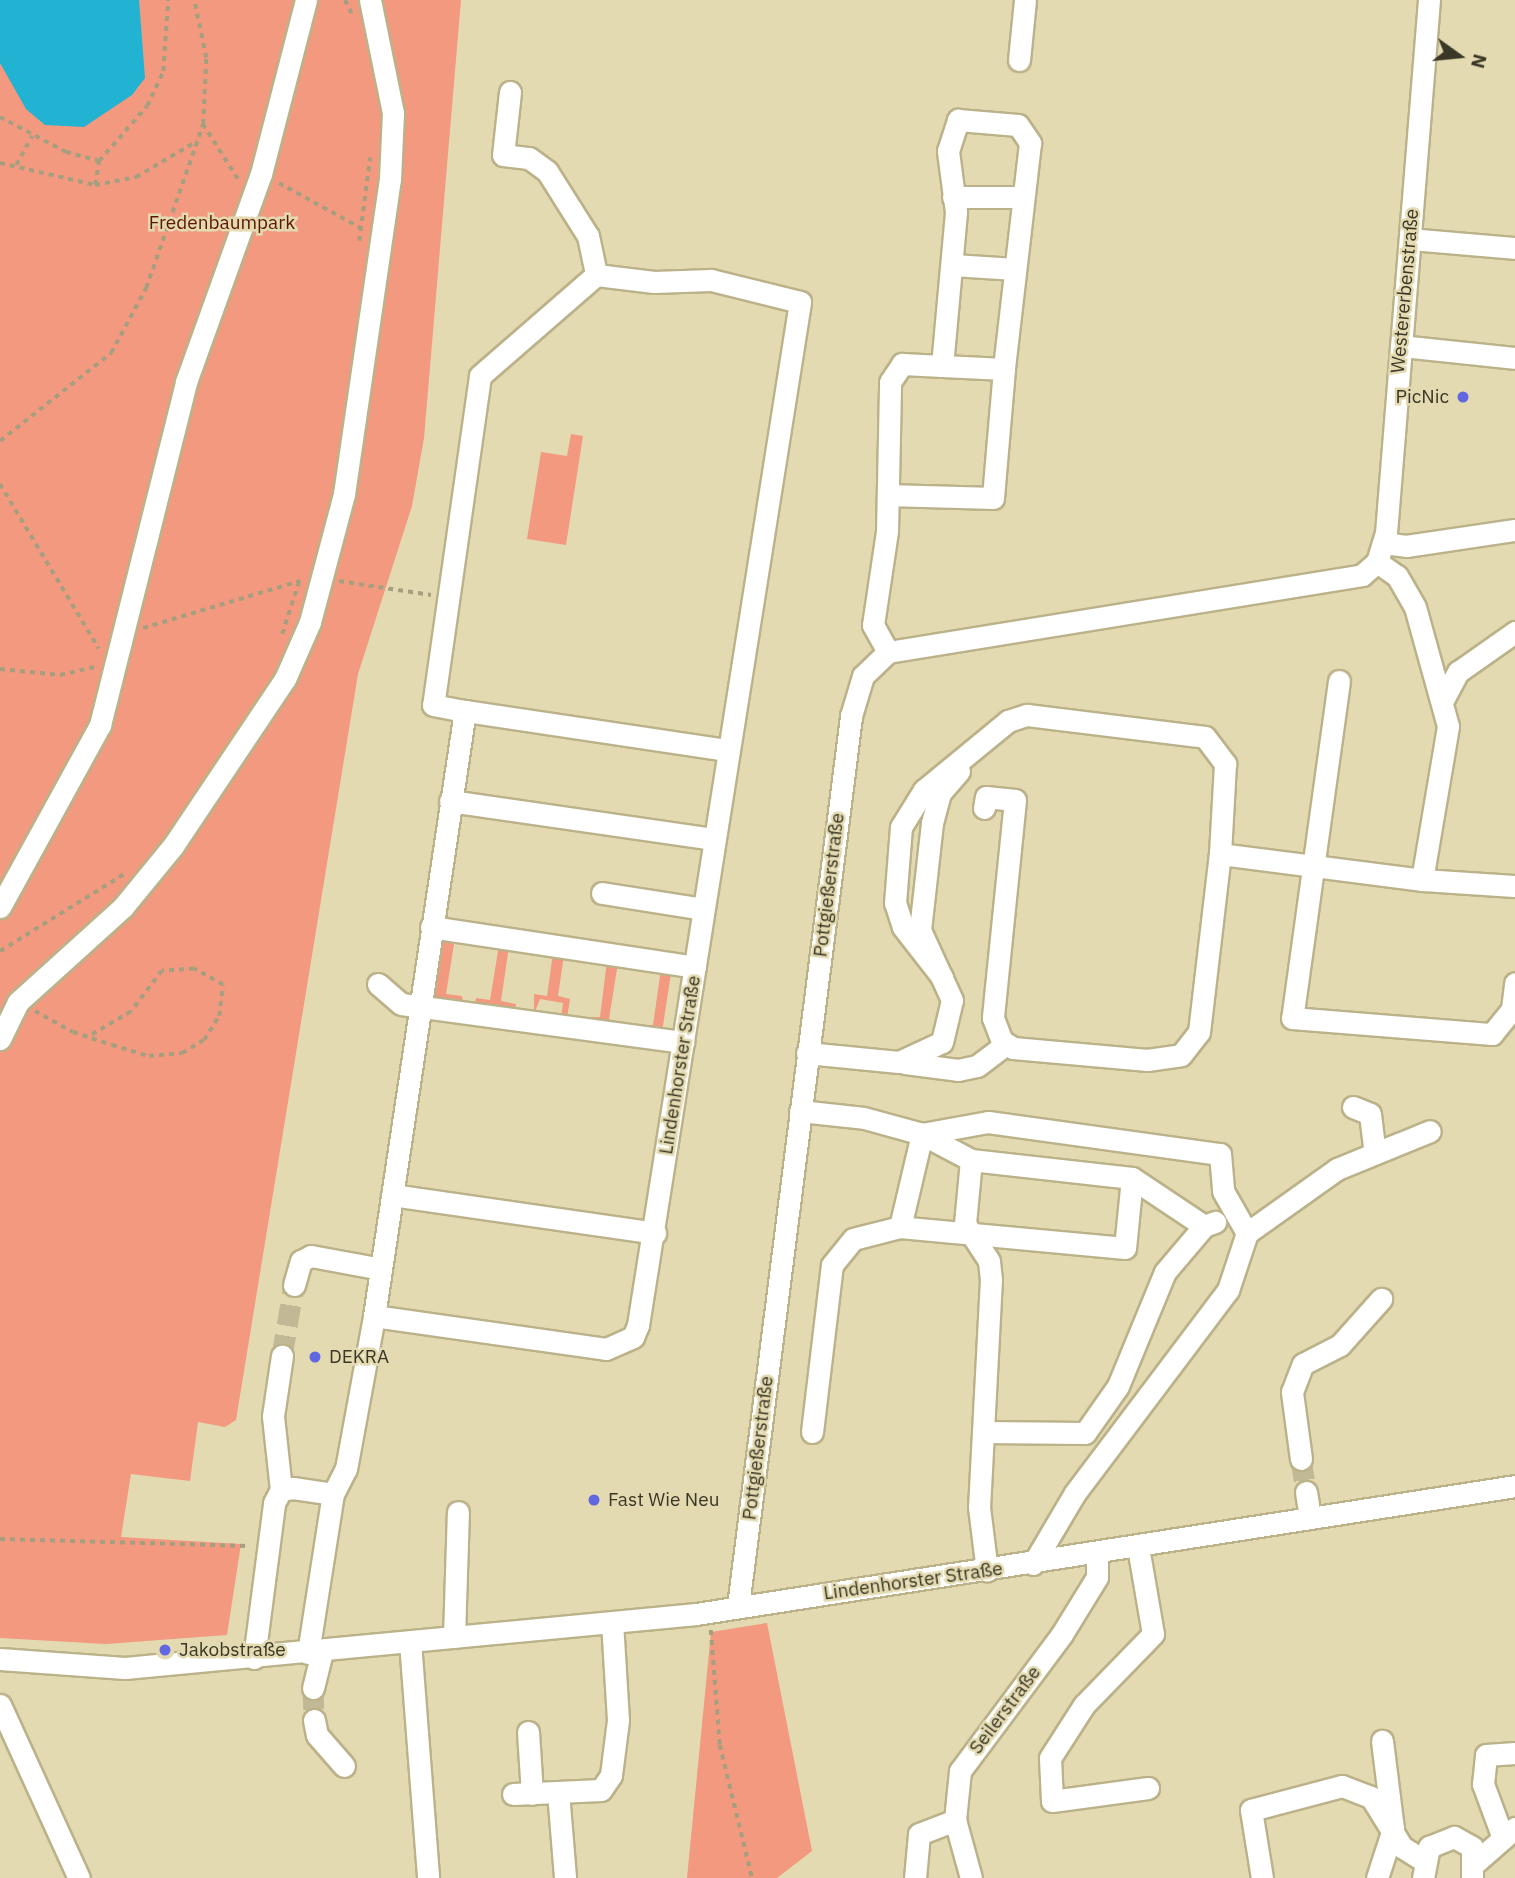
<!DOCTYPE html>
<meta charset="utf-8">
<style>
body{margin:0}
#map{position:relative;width:1515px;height:1878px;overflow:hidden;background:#e3dab1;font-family:"IBM Plex Sans",sans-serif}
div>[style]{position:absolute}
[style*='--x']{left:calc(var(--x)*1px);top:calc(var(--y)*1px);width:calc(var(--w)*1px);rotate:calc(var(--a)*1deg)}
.green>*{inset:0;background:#f2997f}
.water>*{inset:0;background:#22b3d2}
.minor-tunnel>*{height:21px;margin-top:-10.5px;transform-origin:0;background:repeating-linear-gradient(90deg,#c1b995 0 21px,transparent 0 31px)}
.path>*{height:3.5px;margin-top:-1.75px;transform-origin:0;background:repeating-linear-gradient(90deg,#a69f7f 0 5px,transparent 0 10px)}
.roads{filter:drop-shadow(2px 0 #bbb28a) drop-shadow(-2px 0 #bbb28a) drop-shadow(0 2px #bbb28a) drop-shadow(0 -2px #bbb28a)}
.minor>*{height:21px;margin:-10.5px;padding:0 10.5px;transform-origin:10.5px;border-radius:10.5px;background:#fff}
.dots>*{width:19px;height:19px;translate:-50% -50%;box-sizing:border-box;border:4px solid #e3dab1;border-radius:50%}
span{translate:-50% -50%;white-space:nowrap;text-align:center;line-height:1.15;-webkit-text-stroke:5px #e3dab1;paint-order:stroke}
.park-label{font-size:19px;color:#5e1600}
.street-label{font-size:19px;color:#3a3726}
.poi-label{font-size:19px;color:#3a3726}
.right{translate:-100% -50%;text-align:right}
.left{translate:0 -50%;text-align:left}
.north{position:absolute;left:1424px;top:21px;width:70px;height:70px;-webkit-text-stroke:5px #e3dab1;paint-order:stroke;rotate:105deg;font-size:19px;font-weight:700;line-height:28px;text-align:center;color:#3a3726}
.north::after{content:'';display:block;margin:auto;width:24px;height:32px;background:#3a3726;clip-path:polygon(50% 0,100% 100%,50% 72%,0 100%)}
</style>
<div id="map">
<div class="green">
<i style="clip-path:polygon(0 0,461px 0,424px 438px,412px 506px,358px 674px,236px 1420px,225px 1427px,198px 1422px,190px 1481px,131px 1474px,121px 1537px,241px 1544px,227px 1635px,106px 1644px,0 1638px)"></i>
<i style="clip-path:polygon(571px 434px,583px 436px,566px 545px,527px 539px,541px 452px,567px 456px)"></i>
<i style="clip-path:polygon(454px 935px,672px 967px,662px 1032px,638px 1026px,653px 1025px,661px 969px,618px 963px,609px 1019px,623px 1026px,584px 1017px,600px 1017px,607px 961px,564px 955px,558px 996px,570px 999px,567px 1018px,561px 1017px,563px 1003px,540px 999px,534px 1014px,534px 994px,547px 996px,553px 953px,509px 946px,501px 1001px,516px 1004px,514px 1016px,474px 1010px,476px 998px,490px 1000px,499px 945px,455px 938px,446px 994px,462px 996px,463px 1002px,460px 1008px,446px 1006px,433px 993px,440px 944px)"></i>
<i style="clip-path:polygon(767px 1623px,812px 1851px,777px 1878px,687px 1878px,711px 1632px)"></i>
</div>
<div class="water">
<i style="clip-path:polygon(0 0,139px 0,145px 78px,132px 95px,84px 127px,45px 125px,26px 109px,0 63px)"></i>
</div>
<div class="minor-tunnel">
<i style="--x:282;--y:1356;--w:72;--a:-80.4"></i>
<i style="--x:1301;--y:1459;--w:33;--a:81"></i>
<i style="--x:313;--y:1688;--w:32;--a:88"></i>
</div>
<div class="path">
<i style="--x:345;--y:0;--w:16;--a:63"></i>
<i style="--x:0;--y:117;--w:75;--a:27.9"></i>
<i style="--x:66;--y:152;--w:34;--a:15"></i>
<i style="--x:203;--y:124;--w:65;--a:57.5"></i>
<i style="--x:0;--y:163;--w:98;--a:13"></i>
<i style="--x:95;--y:185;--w:42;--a:-11"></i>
<i style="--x:136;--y:177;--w:71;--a:-30.5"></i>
<i style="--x:16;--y:165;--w:33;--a:-61"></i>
<i style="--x:279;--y:183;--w:94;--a:28.8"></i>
<i style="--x:95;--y:185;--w:24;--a:-81"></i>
<i style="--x:99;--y:161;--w:73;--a:-48.9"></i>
<i style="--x:147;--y:106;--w:38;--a:-65"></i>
<i style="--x:163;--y:71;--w:71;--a:-86"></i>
<i style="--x:359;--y:241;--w:84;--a:-82.5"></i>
<i style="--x:0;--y:441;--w:142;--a:-38.4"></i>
<i style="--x:111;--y:353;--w:74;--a:-61.7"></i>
<i style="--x:146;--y:288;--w:174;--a:-70.8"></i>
<i style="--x:203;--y:124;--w:66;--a:-87.4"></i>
<i style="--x:206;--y:58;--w:59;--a:-101.7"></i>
<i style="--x:0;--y:484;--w:192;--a:59"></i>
<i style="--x:339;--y:581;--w:93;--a:8.7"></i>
<i style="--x:143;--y:628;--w:164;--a:-16.7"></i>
<i style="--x:282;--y:634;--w:56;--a:-72.2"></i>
<i style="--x:0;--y:669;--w:60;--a:5.7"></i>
<i style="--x:60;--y:675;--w:36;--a:-13"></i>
<i style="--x:0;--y:951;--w:146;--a:-31.8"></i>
<i style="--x:35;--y:1011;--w:43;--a:28.9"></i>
<i style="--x:73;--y:1032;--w:41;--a:18.4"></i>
<i style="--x:112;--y:1045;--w:39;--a:17"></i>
<i style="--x:149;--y:1056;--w:33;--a:-5"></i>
<i style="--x:182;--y:1053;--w:26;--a:-31"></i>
<i style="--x:204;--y:1040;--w:28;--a:-58"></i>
<i style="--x:219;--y:1016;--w:31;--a:-83"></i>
<i style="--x:223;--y:985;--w:33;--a:-151"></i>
<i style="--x:194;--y:969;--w:32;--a:176"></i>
<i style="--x:162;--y:971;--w:51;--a:127.1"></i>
<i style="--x:131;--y:1012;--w:50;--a:149.8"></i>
<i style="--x:0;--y:1539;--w:249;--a:1.6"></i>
<i style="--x:711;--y:1630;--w:115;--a:85.5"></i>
<i style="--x:720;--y:1745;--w:136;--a:76.4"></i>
</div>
<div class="roads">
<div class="minor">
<i style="--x:1019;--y:60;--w:60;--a:-84.3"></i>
<i style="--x:510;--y:92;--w:63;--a:96.3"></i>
<i style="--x:503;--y:155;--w:26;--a:7"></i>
<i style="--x:529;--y:158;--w:22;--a:36"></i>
<i style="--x:547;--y:171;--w:77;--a:57.8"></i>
<i style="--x:588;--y:236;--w:40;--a:78"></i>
<i style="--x:953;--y:197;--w:69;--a:0"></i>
<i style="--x:1410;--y:239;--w:105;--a:4.9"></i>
<i style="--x:953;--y:265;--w:62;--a:3.7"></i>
<i style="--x:1401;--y:346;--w:115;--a:6"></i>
<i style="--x:942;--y:366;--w:155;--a:-84.8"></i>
<i style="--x:956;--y:212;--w:62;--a:-97.5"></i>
<i style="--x:948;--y:151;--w:33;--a:-72"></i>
<i style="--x:958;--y:120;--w:60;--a:4.8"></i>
<i style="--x:1018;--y:125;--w:22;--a:56"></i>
<i style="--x:1030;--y:143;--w:227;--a:96.6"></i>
<i style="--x:1383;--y:543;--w:23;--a:7"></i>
<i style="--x:1406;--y:546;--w:110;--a:-8.4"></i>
<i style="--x:888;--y:652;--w:31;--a:-119"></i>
<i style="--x:873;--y:625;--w:95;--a:-81.5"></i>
<i style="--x:887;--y:531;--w:149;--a:-88.8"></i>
<i style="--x:890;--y:382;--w:22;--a:-56"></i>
<i style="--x:902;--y:364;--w:102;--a:2.8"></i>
<i style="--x:1004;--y:369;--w:129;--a:94.9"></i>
<i style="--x:993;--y:498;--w:105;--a:-178.4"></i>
<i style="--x:1339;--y:681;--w:340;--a:97.9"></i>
<i style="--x:1292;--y:1018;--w:201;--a:4.6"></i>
<i style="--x:1492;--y:1034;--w:32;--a:-51"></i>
<i style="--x:1512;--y:1009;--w:26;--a:-83"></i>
<i style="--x:1444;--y:698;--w:30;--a:-62"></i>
<i style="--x:1458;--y:672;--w:70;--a:-35.1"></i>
<i style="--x:450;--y:801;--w:267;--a:8.2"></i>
<i style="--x:984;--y:808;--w:11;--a:-80"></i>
<i style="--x:986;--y:797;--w:29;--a:6"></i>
<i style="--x:1015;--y:800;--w:219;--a:95.8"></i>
<i style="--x:993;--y:1018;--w:25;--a:69"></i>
<i style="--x:1002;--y:1041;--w:13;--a:32"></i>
<i style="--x:1013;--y:1048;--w:135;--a:5.1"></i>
<i style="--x:1147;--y:1060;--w:34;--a:-8"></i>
<i style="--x:1181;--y:1055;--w:29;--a:-52"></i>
<i style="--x:1199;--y:1032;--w:179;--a:-83.3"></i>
<i style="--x:1220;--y:854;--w:204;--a:7.3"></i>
<i style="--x:1422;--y:880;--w:156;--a:-80.4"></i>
<i style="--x:1448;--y:726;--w:123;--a:-105.5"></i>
<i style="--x:1415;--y:607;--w:36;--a:-120"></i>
<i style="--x:1397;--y:576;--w:24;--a:-145"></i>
<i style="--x:1422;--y:880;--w:93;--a:3.7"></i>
<i style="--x:602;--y:893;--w:102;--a:9"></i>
<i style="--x:0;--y:907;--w:208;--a:-61.2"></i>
<i style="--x:100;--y:725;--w:354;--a:-75.9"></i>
<i style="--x:186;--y:382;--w:221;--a:-70.2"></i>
<i style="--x:261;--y:174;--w:180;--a:-75.5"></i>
<i style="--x:431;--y:927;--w:267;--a:8.6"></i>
<i style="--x:942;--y:977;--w:63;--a:-128"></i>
<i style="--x:903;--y:927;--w:25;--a:-108"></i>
<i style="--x:895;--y:903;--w:76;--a:-85.5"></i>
<i style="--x:901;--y:827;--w:44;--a:-58.1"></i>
<i style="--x:924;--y:790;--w:109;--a:-39.4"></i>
<i style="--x:1008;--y:721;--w:20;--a:-18"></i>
<i style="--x:1027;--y:715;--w:179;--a:7"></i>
<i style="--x:1205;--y:737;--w:34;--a:53"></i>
<i style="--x:1225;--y:764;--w:90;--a:93.2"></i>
<i style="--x:378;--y:984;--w:30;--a:41"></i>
<i style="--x:401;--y:1004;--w:285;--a:7.7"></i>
<i style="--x:0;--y:1039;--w:41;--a:-64.1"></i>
<i style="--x:18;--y:1002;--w:142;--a:-42.1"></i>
<i style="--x:123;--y:907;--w:79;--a:-50.7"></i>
<i style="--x:173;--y:846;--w:201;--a:-56.2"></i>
<i style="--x:285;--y:679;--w:62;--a:-66.3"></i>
<i style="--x:310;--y:622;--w:132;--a:-75.1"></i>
<i style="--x:344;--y:494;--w:318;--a:-81.7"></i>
<i style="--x:390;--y:179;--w:66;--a:-87.4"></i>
<i style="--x:393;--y:113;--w:115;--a:-101.5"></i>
<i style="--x:807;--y:1053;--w:92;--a:5.6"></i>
<i style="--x:899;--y:1062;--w:47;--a:-24.9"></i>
<i style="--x:942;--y:1042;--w:43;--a:-76.6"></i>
<i style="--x:952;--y:1000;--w:77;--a:-114.6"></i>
<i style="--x:920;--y:930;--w:108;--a:-83.6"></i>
<i style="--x:932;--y:823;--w:31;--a:-75"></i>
<i style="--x:940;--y:793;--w:29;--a:-49"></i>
<i style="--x:905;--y:1063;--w:53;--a:7.5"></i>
<i style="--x:958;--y:1070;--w:19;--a:-12"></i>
<i style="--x:977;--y:1066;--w:36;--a:-37"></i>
<i style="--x:1353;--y:1107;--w:18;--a:22"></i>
<i style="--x:1370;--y:1114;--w:39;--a:83"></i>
<i style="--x:800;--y:1111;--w:64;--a:6.2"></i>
<i style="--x:864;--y:1118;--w:60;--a:15.4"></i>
<i style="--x:922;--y:1134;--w:55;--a:28"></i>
<i style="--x:971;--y:1160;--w:64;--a:95.4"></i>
<i style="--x:965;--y:1224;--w:44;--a:57"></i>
<i style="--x:989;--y:1261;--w:18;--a:84"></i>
<i style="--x:991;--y:1279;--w:228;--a:93"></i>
<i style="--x:979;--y:1507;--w:64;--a:82.9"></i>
<i style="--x:971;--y:1160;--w:162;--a:6.4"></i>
<i style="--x:1132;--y:1178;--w:87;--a:33.7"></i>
<i style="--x:1204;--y:1226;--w:12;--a:-20"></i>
<i style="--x:1132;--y:1178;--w:70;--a:95.7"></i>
<i style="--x:1125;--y:1248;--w:226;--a:-174.7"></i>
<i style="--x:900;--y:1227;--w:96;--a:-76.7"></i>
<i style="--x:922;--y:1134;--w:67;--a:-10.3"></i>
<i style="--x:988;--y:1122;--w:234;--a:7.9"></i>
<i style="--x:1220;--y:1154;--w:37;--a:85"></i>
<i style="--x:1223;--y:1191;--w:48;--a:60.3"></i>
<i style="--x:1247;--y:1233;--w:110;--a:-35.4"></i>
<i style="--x:1337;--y:1169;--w:100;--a:-22.2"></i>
<i style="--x:392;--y:1195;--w:266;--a:8.2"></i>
<i style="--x:294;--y:1285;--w:25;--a:-74"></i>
<i style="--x:301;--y:1261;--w:11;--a:-27"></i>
<i style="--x:311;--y:1256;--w:71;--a:10.5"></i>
<i style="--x:374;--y:1316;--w:234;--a:8.1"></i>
<i style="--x:606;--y:1349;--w:30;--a:-24"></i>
<i style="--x:633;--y:1337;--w:13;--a:-67"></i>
<i style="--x:638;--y:1325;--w:1036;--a:-81"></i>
<i style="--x:800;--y:302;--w:92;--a:-166.1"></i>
<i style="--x:711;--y:280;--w:57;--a:178"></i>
<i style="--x:654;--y:282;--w:58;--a:-173.1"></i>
<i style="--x:596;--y:275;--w:154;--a:139"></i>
<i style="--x:480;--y:376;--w:332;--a:98.1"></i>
<i style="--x:433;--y:705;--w:33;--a:11"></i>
<i style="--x:812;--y:1432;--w:168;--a:-83.2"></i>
<i style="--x:832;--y:1265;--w:33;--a:-51"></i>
<i style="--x:853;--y:1239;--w:49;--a:-14.3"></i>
<i style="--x:983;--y:1432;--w:102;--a:0.6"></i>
<i style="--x:1085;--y:1433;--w:57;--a:-54.9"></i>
<i style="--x:1118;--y:1386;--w:123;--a:-67.6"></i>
<i style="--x:1165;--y:1272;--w:60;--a:-49.7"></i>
<i style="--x:1301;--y:1459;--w:68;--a:-97.7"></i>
<i style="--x:1292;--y:1392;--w:30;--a:-69"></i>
<i style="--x:1303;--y:1364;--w:42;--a:-27.2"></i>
<i style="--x:1340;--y:1345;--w:62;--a:-48.3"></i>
<i style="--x:281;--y:1490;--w:74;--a:-96.2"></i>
<i style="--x:273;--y:1416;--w:61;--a:-81.5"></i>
<i style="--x:1306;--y:1492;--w:26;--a:81"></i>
<i style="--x:1138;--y:1547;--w:88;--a:80.2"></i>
<i style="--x:1153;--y:1634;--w:99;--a:134.2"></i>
<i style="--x:1084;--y:1705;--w:63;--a:122.7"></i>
<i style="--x:1050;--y:1758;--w:43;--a:87.3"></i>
<i style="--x:1052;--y:1801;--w:97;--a:-7.7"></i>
<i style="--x:1033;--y:1564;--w:82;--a:-59.4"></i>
<i style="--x:1075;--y:1493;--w:254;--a:-53"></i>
<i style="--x:1228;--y:1290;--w:60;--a:-71.6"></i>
<i style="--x:738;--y:1606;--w:897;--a:-82.76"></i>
<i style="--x:851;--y:716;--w:42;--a:-73.3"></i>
<i style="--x:863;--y:676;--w:35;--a:-44"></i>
<i style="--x:888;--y:652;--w:480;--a:-9.2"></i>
<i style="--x:1362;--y:575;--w:20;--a:-41"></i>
<i style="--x:1377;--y:562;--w:30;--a:-73"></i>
<i style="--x:1386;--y:533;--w:535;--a:-85.39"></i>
<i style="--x:454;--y:1637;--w:125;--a:-88.2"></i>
<i style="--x:410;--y:1642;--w:237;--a:85.6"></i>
<i style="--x:308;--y:1653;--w:161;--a:-81.1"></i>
<i style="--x:333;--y:1494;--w:28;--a:-63"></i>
<i style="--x:346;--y:1469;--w:156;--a:-79.6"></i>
<i style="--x:374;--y:1316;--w:612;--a:-81.45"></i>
<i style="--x:465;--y:711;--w:265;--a:8.5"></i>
<i style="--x:254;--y:1658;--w:156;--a:-82.6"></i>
<i style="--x:274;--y:1503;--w:15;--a:-62"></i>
<i style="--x:281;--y:1490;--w:12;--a:-9"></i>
<i style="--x:293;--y:1488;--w:40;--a:8.5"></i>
<i style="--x:0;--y:1659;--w:125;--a:4.1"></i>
<i style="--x:125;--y:1668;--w:574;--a:-5.4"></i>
<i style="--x:696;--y:1614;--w:829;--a:-8.88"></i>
<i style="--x:313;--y:1688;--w:38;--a:-76"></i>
<i style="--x:0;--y:1705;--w:190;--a:65.5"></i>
<i style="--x:314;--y:1720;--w:15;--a:79"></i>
<i style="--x:317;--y:1735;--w:41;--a:48.9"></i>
<i style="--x:528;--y:1732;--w:62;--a:86.3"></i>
<i style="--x:558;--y:1792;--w:86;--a:85.3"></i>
<i style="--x:513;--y:1794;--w:88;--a:-2.6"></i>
<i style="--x:601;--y:1790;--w:18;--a:-56"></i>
<i style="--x:611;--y:1775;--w:55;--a:-82.7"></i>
<i style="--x:618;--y:1720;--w:97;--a:-93.5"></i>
<i style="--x:1503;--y:1838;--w:58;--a:-110.3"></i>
<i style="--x:1483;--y:1784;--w:29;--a:-84"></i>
<i style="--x:1486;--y:1755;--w:29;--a:-4"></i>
<i style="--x:1476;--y:1862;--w:52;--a:-41.1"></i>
<i style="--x:915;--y:1878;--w:44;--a:-84.8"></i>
<i style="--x:919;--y:1834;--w:39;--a:-21"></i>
<i style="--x:971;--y:1878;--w:60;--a:-105.4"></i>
<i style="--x:955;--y:1820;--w:49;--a:-84.2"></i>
<i style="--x:960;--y:1771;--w:171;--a:-53.3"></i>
<i style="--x:1062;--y:1634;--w:67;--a:-58.4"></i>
<i style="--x:1097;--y:1577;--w:23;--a:-90"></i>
<i style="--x:1262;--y:1878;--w:69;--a:-99.2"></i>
<i style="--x:1251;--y:1810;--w:94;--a:-14.8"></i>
<i style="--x:1342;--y:1786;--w:31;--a:21"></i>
<i style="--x:1371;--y:1797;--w:59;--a:58.2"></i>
<i style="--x:1402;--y:1847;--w:25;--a:32"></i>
<i style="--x:1377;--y:1878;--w:52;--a:-71.9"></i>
<i style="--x:1393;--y:1829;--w:89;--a:-97.1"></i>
<i style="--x:1423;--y:1878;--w:32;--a:-79"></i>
<i style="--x:1429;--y:1847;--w:27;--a:-22"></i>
<i style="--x:1454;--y:1837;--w:21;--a:29"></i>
<i style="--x:1472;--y:1847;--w:31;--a:90"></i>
</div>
</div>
<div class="dots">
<i style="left:1463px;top:397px;background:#6167e0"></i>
<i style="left:315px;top:1357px;background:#6167e0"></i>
<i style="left:594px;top:1500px;background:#6167e0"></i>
<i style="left:165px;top:1650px;background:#6167e0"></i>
</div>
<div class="park-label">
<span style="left:222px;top:223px">Fredenbaumpark</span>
</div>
<div class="street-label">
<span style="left:1405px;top:291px;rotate:-85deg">Westererbenstraße</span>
<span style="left:829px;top:885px;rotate:-83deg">Pottgießerstraße</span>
<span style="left:680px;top:1065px;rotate:-81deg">Lindenhorster Straße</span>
<span style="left:758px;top:1448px;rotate:-83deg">Pottgießerstraße</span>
<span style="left:913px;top:1581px;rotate:-8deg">Lindenhorster Straße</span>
<span style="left:1005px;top:1710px;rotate:-53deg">Seilerstraße</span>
</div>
<div class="poi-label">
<span class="right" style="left:1449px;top:397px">PicNic</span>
<span class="left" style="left:329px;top:1357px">DEKRA</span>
<span class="left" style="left:608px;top:1500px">Fast Wie Neu</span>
<span class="left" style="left:179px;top:1650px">Jakobstraße</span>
</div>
<div class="north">N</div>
</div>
